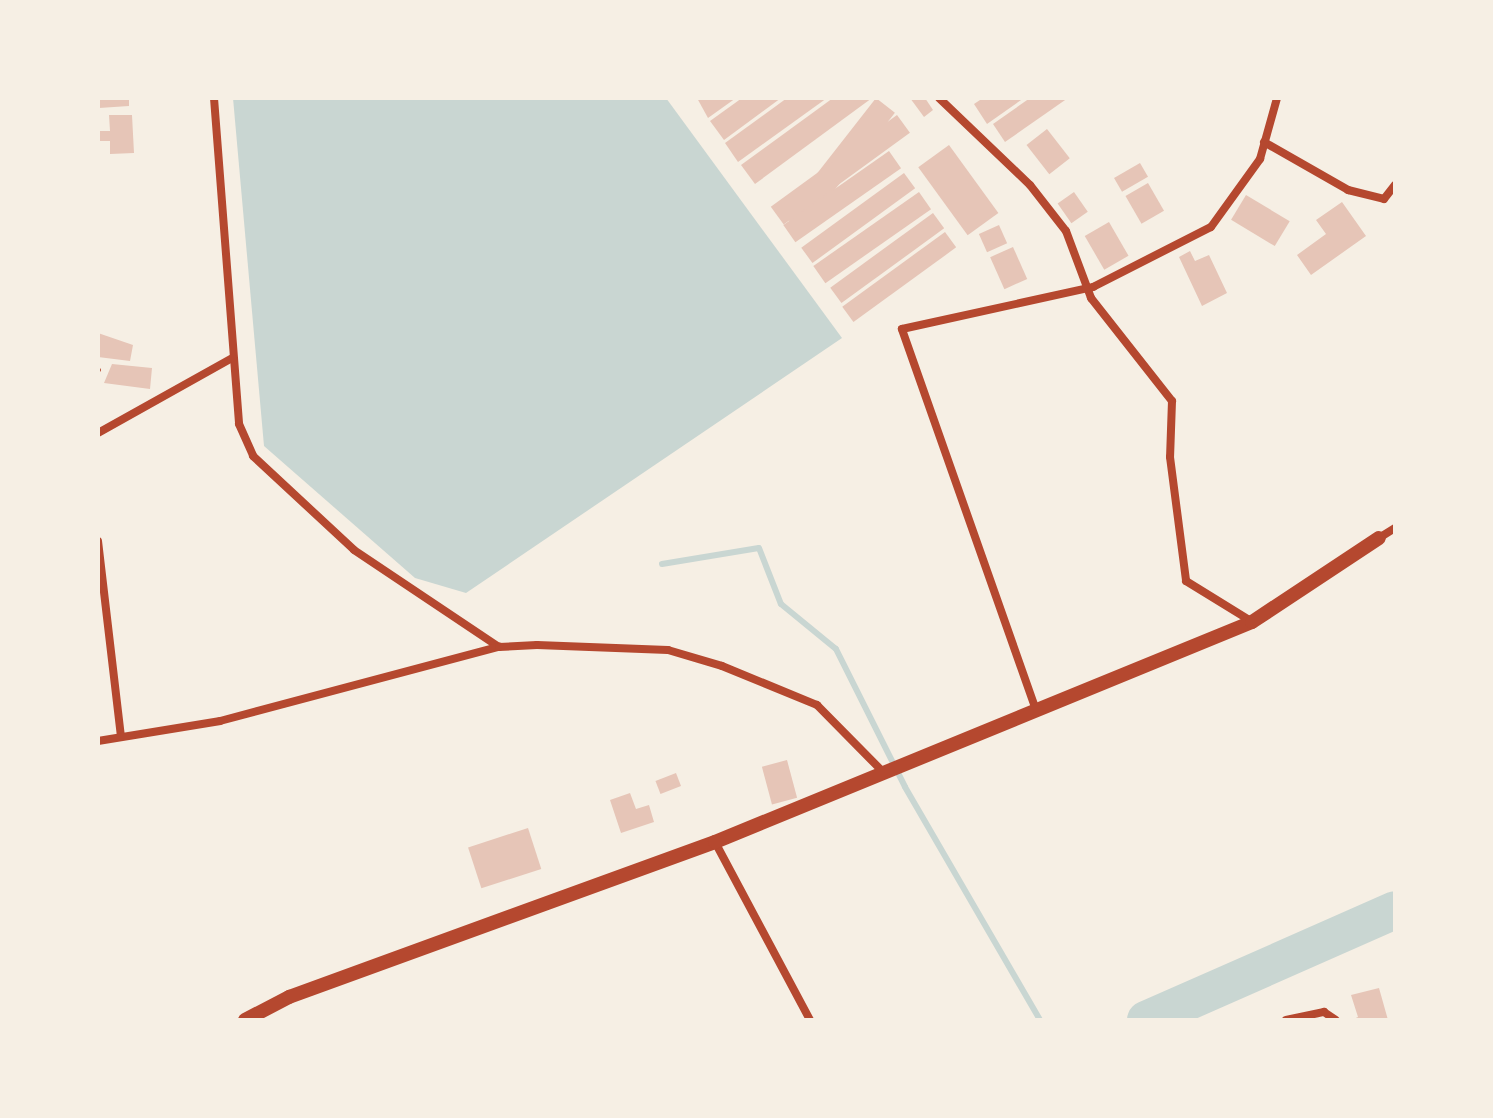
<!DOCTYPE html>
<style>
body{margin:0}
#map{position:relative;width:1493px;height:1118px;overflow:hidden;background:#f6efe4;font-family:"Titillium Web",sans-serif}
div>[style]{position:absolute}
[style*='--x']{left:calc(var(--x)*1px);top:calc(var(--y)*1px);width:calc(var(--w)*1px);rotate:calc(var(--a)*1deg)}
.water>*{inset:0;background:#c9d6d2}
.stream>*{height:6px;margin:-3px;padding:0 3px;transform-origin:3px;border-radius:3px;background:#c9d6d2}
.river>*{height:38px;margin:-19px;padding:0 19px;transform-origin:19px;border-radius:19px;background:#c9d6d2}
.building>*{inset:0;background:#e6c5b7;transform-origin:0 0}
.path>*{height:4px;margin:-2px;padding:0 2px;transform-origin:2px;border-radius:2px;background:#b5482f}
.minor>*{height:8px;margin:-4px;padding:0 4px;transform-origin:4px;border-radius:4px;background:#b5482f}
.tertiary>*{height:14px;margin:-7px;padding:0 7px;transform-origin:7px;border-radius:7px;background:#b5482f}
span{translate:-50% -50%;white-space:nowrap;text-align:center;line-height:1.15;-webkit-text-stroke:6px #f6efe4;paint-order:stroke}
.frame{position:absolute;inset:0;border:100px solid #f6efe4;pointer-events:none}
</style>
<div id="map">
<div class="water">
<i style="clip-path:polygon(233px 98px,666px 98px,842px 338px,466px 593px,415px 578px,264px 446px)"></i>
</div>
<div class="stream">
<i style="--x:662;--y:564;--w:98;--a:-9.4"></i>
<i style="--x:759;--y:548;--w:60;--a:68.6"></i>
<i style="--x:781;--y:604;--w:71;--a:39.3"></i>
<i style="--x:836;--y:649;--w:154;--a:63.4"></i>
<i style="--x:905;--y:787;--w:269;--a:59.9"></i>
</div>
<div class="river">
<i style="--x:1146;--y:1020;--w:272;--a:-23.8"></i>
</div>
<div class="building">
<i style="clip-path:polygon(99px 98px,129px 98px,129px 106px,99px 108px)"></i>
<i style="clip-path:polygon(697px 98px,736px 98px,708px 118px)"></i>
<i style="clip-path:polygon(742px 98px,781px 98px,724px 140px,710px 121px)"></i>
<i style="clip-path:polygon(787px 98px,827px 98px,738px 162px,725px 143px)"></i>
<i style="clip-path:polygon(833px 98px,872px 98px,755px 184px,741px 165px)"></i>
<i style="left:876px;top:98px;width:24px;height:150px;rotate:38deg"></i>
<i style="clip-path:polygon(910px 98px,925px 98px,933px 110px,924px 117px)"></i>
<i style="clip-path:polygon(983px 98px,1024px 98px,987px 124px,974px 104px)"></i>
<i style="clip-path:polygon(1030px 98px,1068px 98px,1005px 142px,993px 124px)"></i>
<i style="clip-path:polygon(109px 115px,132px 115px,134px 153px,110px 154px,110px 141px,98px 141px,98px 131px,110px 131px)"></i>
<i style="left:897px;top:115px;width:22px;height:156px;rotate:54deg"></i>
<i style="left:1047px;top:129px;width:37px;height:26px;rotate:52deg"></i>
<i style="left:949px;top:145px;width:84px;height:38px;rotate:54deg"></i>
<i style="left:889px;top:151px;width:21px;height:129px;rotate:55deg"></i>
<i style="left:1140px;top:163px;width:16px;height:30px;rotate:60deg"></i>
<i style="left:904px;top:173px;width:19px;height:127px;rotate:54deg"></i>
<i style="left:1148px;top:183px;width:32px;height:26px;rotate:60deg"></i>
<i style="left:919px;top:192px;width:21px;height:129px;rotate:55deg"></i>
<i style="left:1074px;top:192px;width:24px;height:20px;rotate:55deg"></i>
<i style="left:1246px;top:195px;width:51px;height:29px;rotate:31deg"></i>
<i style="clip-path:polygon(1342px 202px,1366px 236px,1311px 275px,1297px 255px,1326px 234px,1316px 220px)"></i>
<i style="left:933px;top:213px;width:19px;height:127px;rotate:54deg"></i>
<i style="left:1109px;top:222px;width:39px;height:28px;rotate:60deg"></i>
<i style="left:999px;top:225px;width:20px;height:22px;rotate:66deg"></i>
<i style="left:945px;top:232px;width:19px;height:127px;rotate:54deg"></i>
<i style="left:1013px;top:247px;width:35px;height:25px;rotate:66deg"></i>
<i style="clip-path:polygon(1190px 251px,1195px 261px,1209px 255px,1227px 293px,1202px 306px,1179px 257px)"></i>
<i style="clip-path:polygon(98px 333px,133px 345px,130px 361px,98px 357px)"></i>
<i style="clip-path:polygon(112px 364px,152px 368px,150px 389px,104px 383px)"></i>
<i style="left:787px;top:760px;width:39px;height:26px;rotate:75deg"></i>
<i style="left:676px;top:773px;width:14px;height:22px;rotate:69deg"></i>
<i style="clip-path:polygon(630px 793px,636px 809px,649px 805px,654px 822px,621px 833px,610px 800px)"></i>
<i style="left:528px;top:828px;width:43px;height:63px;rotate:72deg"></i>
<i style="clip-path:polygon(1379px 988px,1388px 1020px,1351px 1020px,1358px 1017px,1351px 995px)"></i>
</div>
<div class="path">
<i style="--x:98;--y:370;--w:1;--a:0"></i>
</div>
<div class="minor">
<i style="--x:214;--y:98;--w:327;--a:85.6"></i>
<i style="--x:239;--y:424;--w:35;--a:66"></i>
<i style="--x:253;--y:456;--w:138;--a:42.9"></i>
<i style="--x:354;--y:550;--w:174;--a:33.8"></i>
<i style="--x:939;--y:98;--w:126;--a:43.7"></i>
<i style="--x:1030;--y:185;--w:58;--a:52"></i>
<i style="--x:1066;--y:231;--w:72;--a:69.5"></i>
<i style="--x:1091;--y:298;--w:131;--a:51.8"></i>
<i style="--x:1172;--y:401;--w:56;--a:92"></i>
<i style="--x:1170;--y:457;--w:125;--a:82.6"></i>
<i style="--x:1186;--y:581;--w:76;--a:31.6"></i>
<i style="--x:1264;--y:142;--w:97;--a:29.7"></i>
<i style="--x:1348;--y:190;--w:37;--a:14"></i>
<i style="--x:1384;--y:199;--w:18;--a:-52"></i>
<i style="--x:98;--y:433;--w:154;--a:-29.2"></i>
<i style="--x:1379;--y:538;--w:19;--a:-32"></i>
<i style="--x:98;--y:541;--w:197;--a:83.3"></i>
<i style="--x:1036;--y:710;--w:404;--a:-109.4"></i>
<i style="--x:902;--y:329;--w:196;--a:-12.4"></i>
<i style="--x:1093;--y:287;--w:132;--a:-27"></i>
<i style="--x:1211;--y:227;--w:84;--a:-54.2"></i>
<i style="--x:1260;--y:159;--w:63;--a:-74.4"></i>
<i style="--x:98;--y:741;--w:124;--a:-9.3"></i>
<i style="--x:220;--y:721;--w:289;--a:-14.9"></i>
<i style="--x:499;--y:647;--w:38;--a:-3"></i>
<i style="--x:537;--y:645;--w:131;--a:2.2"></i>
<i style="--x:668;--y:650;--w:56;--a:16.5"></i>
<i style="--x:722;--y:666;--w:103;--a:22.3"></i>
<i style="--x:817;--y:705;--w:91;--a:45.4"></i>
<i style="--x:715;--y:842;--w:202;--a:61.9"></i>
<i style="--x:1286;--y:1020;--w:39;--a:-12"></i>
<i style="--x:1324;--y:1012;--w:14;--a:34"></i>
</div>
<div class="tertiary">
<i style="--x:245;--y:1020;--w:50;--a:-27.6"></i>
<i style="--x:289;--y:997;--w:453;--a:-20"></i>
<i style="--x:715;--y:842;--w:580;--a:-22.28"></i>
<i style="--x:1252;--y:622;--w:152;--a:-33.5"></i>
</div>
<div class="frame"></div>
</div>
